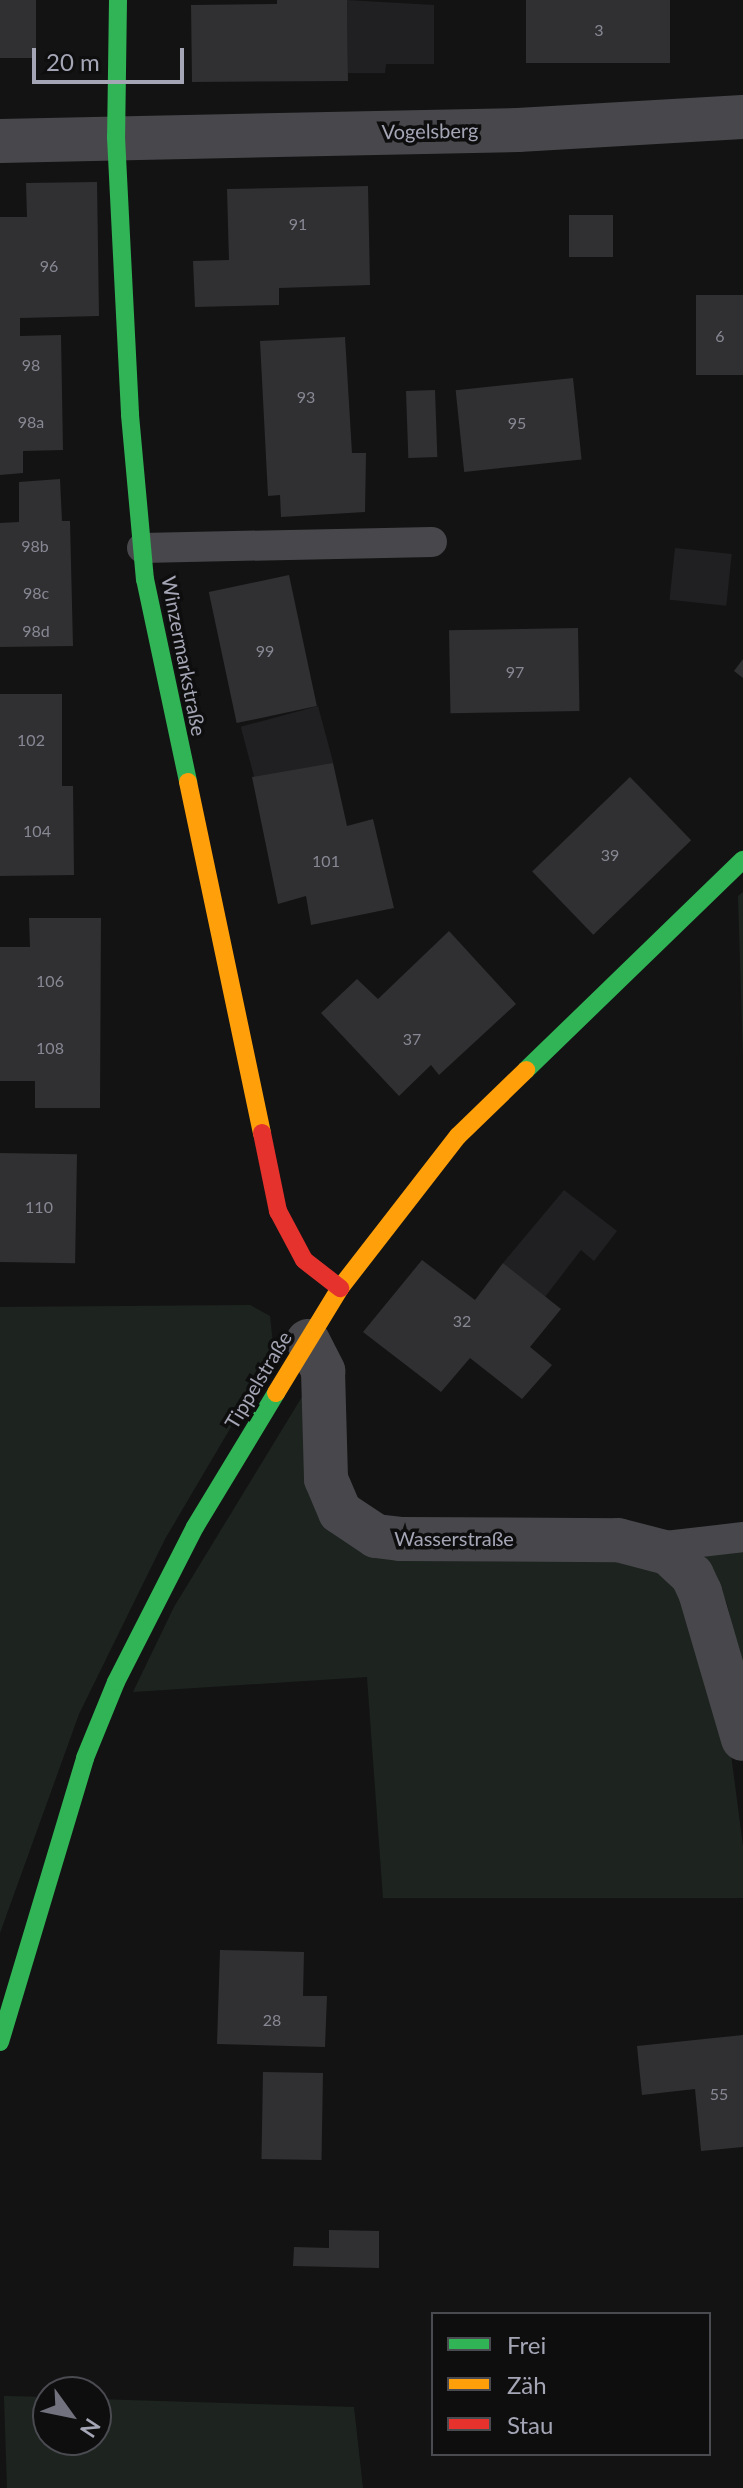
<!DOCTYPE html>
<meta charset="utf-8">
<style>
body{margin:0}
#map{position:relative;width:743px;height:2488px;overflow:hidden;background:#131314;font-family:Lato,sans-serif}
div>[style]{position:absolute}
[style*='--x']{left:calc(var(--x)*1px);top:calc(var(--y)*1px);width:calc(var(--w)*1px);rotate:calc(var(--a)*1deg)}
.built>*{inset:0;background:#202022;transform-origin:0 0}
.green>*{inset:0;background:#1d241f}
.building>*{inset:0;background:#303032;transform-origin:0 0}
.lane>*{height:30px;margin:-15px;padding:0 15px;transform-origin:15px;border-radius:15px;background:#48484c}
.street>*{height:44px;margin:-22px;padding:0 22px;transform-origin:22px;border-radius:22px;background:#48484c}
.fast>*{height:18px;margin:-9px;padding:0 9px;transform-origin:9px;border-radius:9px;background:#30b455}
.slow>*{height:18px;margin:-9px;padding:0 9px;transform-origin:9px;border-radius:9px;background:#ff9f0a}
.jam>*{height:18px;margin:-9px;padding:0 9px;transform-origin:9px;border-radius:9px;background:#e5322d}
span{translate:-50% -50%;white-space:nowrap;text-align:center;line-height:1.15;-webkit-text-stroke:7px #0e0e0f;paint-order:stroke}
.number-label{font-size:16px;color:#878894}
.number-label span{-webkit-text-stroke-width:0}
.street-label{font-size:20px;color:#a4a5b5}
.legend{position:absolute;left:431px;top:2312px;width:280px;height:144px;box-sizing:border-box;background:#0e0e0f;border:2px solid #4a4a51;margin:0;padding:10px 14px;list-style:none;font-size:24px;color:#a4a5b5}
.legend li{display:flex;align-items:center;gap:16px;height:40px}
.legend b{width:40px;border:2px solid #4a4a51}
.north{position:absolute;left:32px;top:2376px;width:80px;height:80px;box-sizing:border-box;background:#0e0e0f;border:2px solid #4a4a51;border-radius:50%;rotate:123deg;font-size:22px;font-weight:700;line-height:32px;text-align:center;color:#a4a5b5}
.north::after{content:'';display:block;margin:auto;width:28px;height:36px;background:#71727d;clip-path:polygon(50% 0,100% 100%,50% 72%,0 100%)}
.scale{position:absolute;left:32px;top:48px;width:152px;height:36px;box-sizing:border-box;border:4px solid #a4a5b5;border-top:0;padding-left:10px;font-size:24px;line-height:28px;white-space:nowrap;color:#a4a5b5;-webkit-text-stroke:6px #0e0e0f;paint-order:stroke}
</style>
<div id="map">
<div class="built">
<i style="clip-path:polygon(347px 0,434px 5px,434px 64px,386px 64px,385px 73px,348px 73px)"></i>
<i style="left:675px;top:548px;width:57px;height:52px;rotate:6deg"></i>
<i style="left:318px;top:706px;width:59px;height:80px;rotate:75deg"></i>
<i style="clip-path:polygon(564px 1190px,617px 1231px,594px 1261px,581px 1250px,545px 1297px,503px 1263px)"></i>
</div>
<div class="green">
<i style="clip-path:polygon(743px 892px,743px 1058px,738px 896px)"></i>
<i style="clip-path:polygon(250px 1305px,270px 1316px,274px 1354px,165px 1539px,79px 1714px,0 1933px,0 1307px)"></i>
<i style="clip-path:polygon(305px 1392px,323px 1514px,629px 1554px,662px 1570px,695px 1614px,726px 1717px,743px 1846px,743px 1898px,383px 1898px,367px 1677px,133px 1692px,174px 1607px)"></i>
<i style="clip-path:polygon(743px 1550px,743px 1673px,727px 1604px,703px 1551px)"></i>
<i style="clip-path:polygon(4px 2396px,48px 2397px,48px 2440px,96px 2440px,96px 2399px,354px 2407px,363px 2488px,7px 2488px)"></i>
</div>
<div class="building">
<i style="left:0;top:0;width:36px;height:58px"></i>
<i style="clip-path:polygon(277px 0,347px 0,348px 81px,192px 82px,191px 5px,277px 4px)"></i>
<i style="left:526px;top:0;width:144px;height:63px"></i>
<i style="clip-path:polygon(97px 182px,99px 316px,20px 318px,20px 336px,61px 335px,63px 450px,23px 451px,23px 473px,0 475px,0 217px,27px 217px,26px 183px)"></i>
<i style="clip-path:polygon(368px 186px,370px 285px,279px 288px,279px 305px,195px 307px,193px 261px,229px 260px,227px 189px)"></i>
<i style="left:569px;top:215px;width:44px;height:42px"></i>
<i style="left:743px;top:295px;width:80px;height:47px;rotate:90deg"></i>
<i style="clip-path:polygon(345px 337px,352px 453px,366px 453px,365px 512px,281px 517px,280px 495px,268px 496px,260px 341px)"></i>
<i style="left:573px;top:378px;width:82px;height:118px;rotate:84deg"></i>
<i style="left:435px;top:390px;width:67px;height:29px;rotate:88deg"></i>
<i style="clip-path:polygon(60px 479px,62px 521px,70px 521px,73px 646px,0 647px,0 523px,19px 522px,19px 482px)"></i>
<i style="left:289px;top:575px;width:134px;height:82px;rotate:78deg"></i>
<i style="left:578px;top:628px;width:83px;height:129px;rotate:89deg"></i>
<i style="clip-path:polygon(743px 659px,743px 678px,734px 671px)"></i>
<i style="clip-path:polygon(0 694px,62px 694px,62px 786px,73px 786px,74px 875px,0 876px)"></i>
<i style="clip-path:polygon(333px 763px,347px 826px,373px 819px,394px 908px,311px 925px,306px 896px,278px 904px,252px 777px)"></i>
<i style="left:630px;top:777px;width:88px;height:136px;rotate:46deg"></i>
<i style="clip-path:polygon(29px 918px,101px 918px,100px 1108px,35px 1108px,35px 1081px,0 1081px,0 947px,30px 947px)"></i>
<i style="clip-path:polygon(449px 931px,516px 1004px,439px 1075px,431px 1065px,399px 1096px,321px 1013px,357px 979px,378px 999px)"></i>
<i style="left:0;top:1153px;width:77px;height:109px;rotate:1deg"></i>
<i style="clip-path:polygon(422px 1260px,475px 1300px,503px 1263px,561px 1309px,530px 1347px,552px 1365px,522px 1399px,470px 1358px,441px 1392px,363px 1332px)"></i>
<i style="clip-path:polygon(220px 1950px,304px 1952px,303px 1996px,327px 1996px,325px 2047px,217px 2044px)"></i>
<i style="clip-path:polygon(743px 2035px,743px 2147px,701px 2151px,695px 2089px,642px 2095px,637px 2046px)"></i>
<i style="left:263px;top:2072px;width:60px;height:87px;rotate:1deg"></i>
<i style="clip-path:polygon(329px 2230px,379px 2231px,379px 2268px,293px 2266px,294px 2247px,329px 2248px)"></i>
</div>
<div class="lane">
<i style="--x:142;--y:548;--w:290;--a:-1.2"></i>
<i style="--x:657;--y:1547;--w:87;--a:-6.6"></i>
</div>
<div class="street">
<i style="--x:0;--y:141;--w:518;--a:-1.22"></i>
<i style="--x:518;--y:130;--w:225;--a:-3.3"></i>
<i style="--x:308;--y:1341;--w:34;--a:63"></i>
<i style="--x:323;--y:1371;--w:108;--a:88.4"></i>
<i style="--x:326;--y:1479;--w:36;--a:67"></i>
<i style="--x:340;--y:1512;--w:43;--a:33.7"></i>
<i style="--x:376;--y:1536;--w:24;--a:7"></i>
<i style="--x:400;--y:1539;--w:218;--a:0.3"></i>
<i style="--x:618;--y:1540;--w:52;--a:14.6"></i>
<i style="--x:668;--y:1553;--w:33;--a:43"></i>
<i style="--x:692;--y:1575;--w:19;--a:65"></i>
<i style="--x:700;--y:1592;--w:153;--a:73.7"></i>
</div>
<div class="fast">
<i style="--x:118;--y:0;--w:137;--a:90.8"></i>
<i style="--x:116;--y:137;--w:278;--a:87.1"></i>
<i style="--x:130;--y:415;--w:165;--a:84.8"></i>
<i style="--x:145;--y:579;--w:208;--a:78"></i>
<i style="--x:526;--y:1070;--w:302;--a:-44.1"></i>
<i style="--x:0;--y:2042;--w:296;--a:-73.3"></i>
<i style="--x:85;--y:1758;--w:82;--a:-67.8"></i>
<i style="--x:116;--y:1682;--w:174;--a:-63"></i>
<i style="--x:195;--y:1527;--w:157;--a:-58.8"></i>
</div>
<div class="slow">
<i style="--x:188;--y:782;--w:359;--a:78.1"></i>
<i style="--x:276;--y:1393;--w:123;--a:-58.6"></i>
<i style="--x:340;--y:1288;--w:192;--a:-52.2"></i>
<i style="--x:458;--y:1136;--w:95;--a:-44.1"></i>
</div>
<div class="jam">
<i style="--x:262;--y:1133;--w:80;--a:78.4"></i>
<i style="--x:278;--y:1211;--w:55;--a:62"></i>
<i style="--x:304;--y:1260;--w:46;--a:37.9"></i>
</div>
<div class="number-label">
<span style="left:599px;top:30px">3</span>
<span style="left:298px;top:224px">91</span>
<span style="left:49px;top:266px">96</span>
<span style="left:720px;top:336px">6</span>
<span style="left:31px;top:365px">98</span>
<span style="left:306px;top:397px">93</span>
<span style="left:31px;top:422px">98a</span>
<span style="left:517px;top:423px">95</span>
<span style="left:35px;top:546px">98b</span>
<span style="left:36px;top:593px">98c</span>
<span style="left:36px;top:631px">98d</span>
<span style="left:265px;top:651px">99</span>
<span style="left:515px;top:672px">97</span>
<span style="left:31px;top:740px">102</span>
<span style="left:37px;top:831px">104</span>
<span style="left:610px;top:855px">39</span>
<span style="left:326px;top:861px">101</span>
<span style="left:50px;top:981px">106</span>
<span style="left:412px;top:1039px">37</span>
<span style="left:50px;top:1048px">108</span>
<span style="left:39px;top:1207px">110</span>
<span style="left:462px;top:1321px">32</span>
<span style="left:272px;top:2020px">28</span>
<span style="left:719px;top:2094px">55</span>
</div>
<div class="street-label">
<span style="left:430px;top:131px;rotate:-1deg">Vogelsberg</span>
<span style="left:184px;top:656px;rotate:79deg">Winzermarkstraße</span>
<span style="left:258px;top:1380px;rotate:-59deg">Tippelstraße</span>
<span style="left:454px;top:1538px">Wasserstraße</span>
</div>
<ul class="legend">
<li><b style="height:10px;background:#30b455"></b>Frei</li>
<li><b style="height:10px;background:#ff9f0a"></b>Zäh</li>
<li><b style="height:10px;background:#e5322d"></b>Stau</li>
</ul>
<div class="north">N</div>
<div class="scale">20 m</div>
</div>
